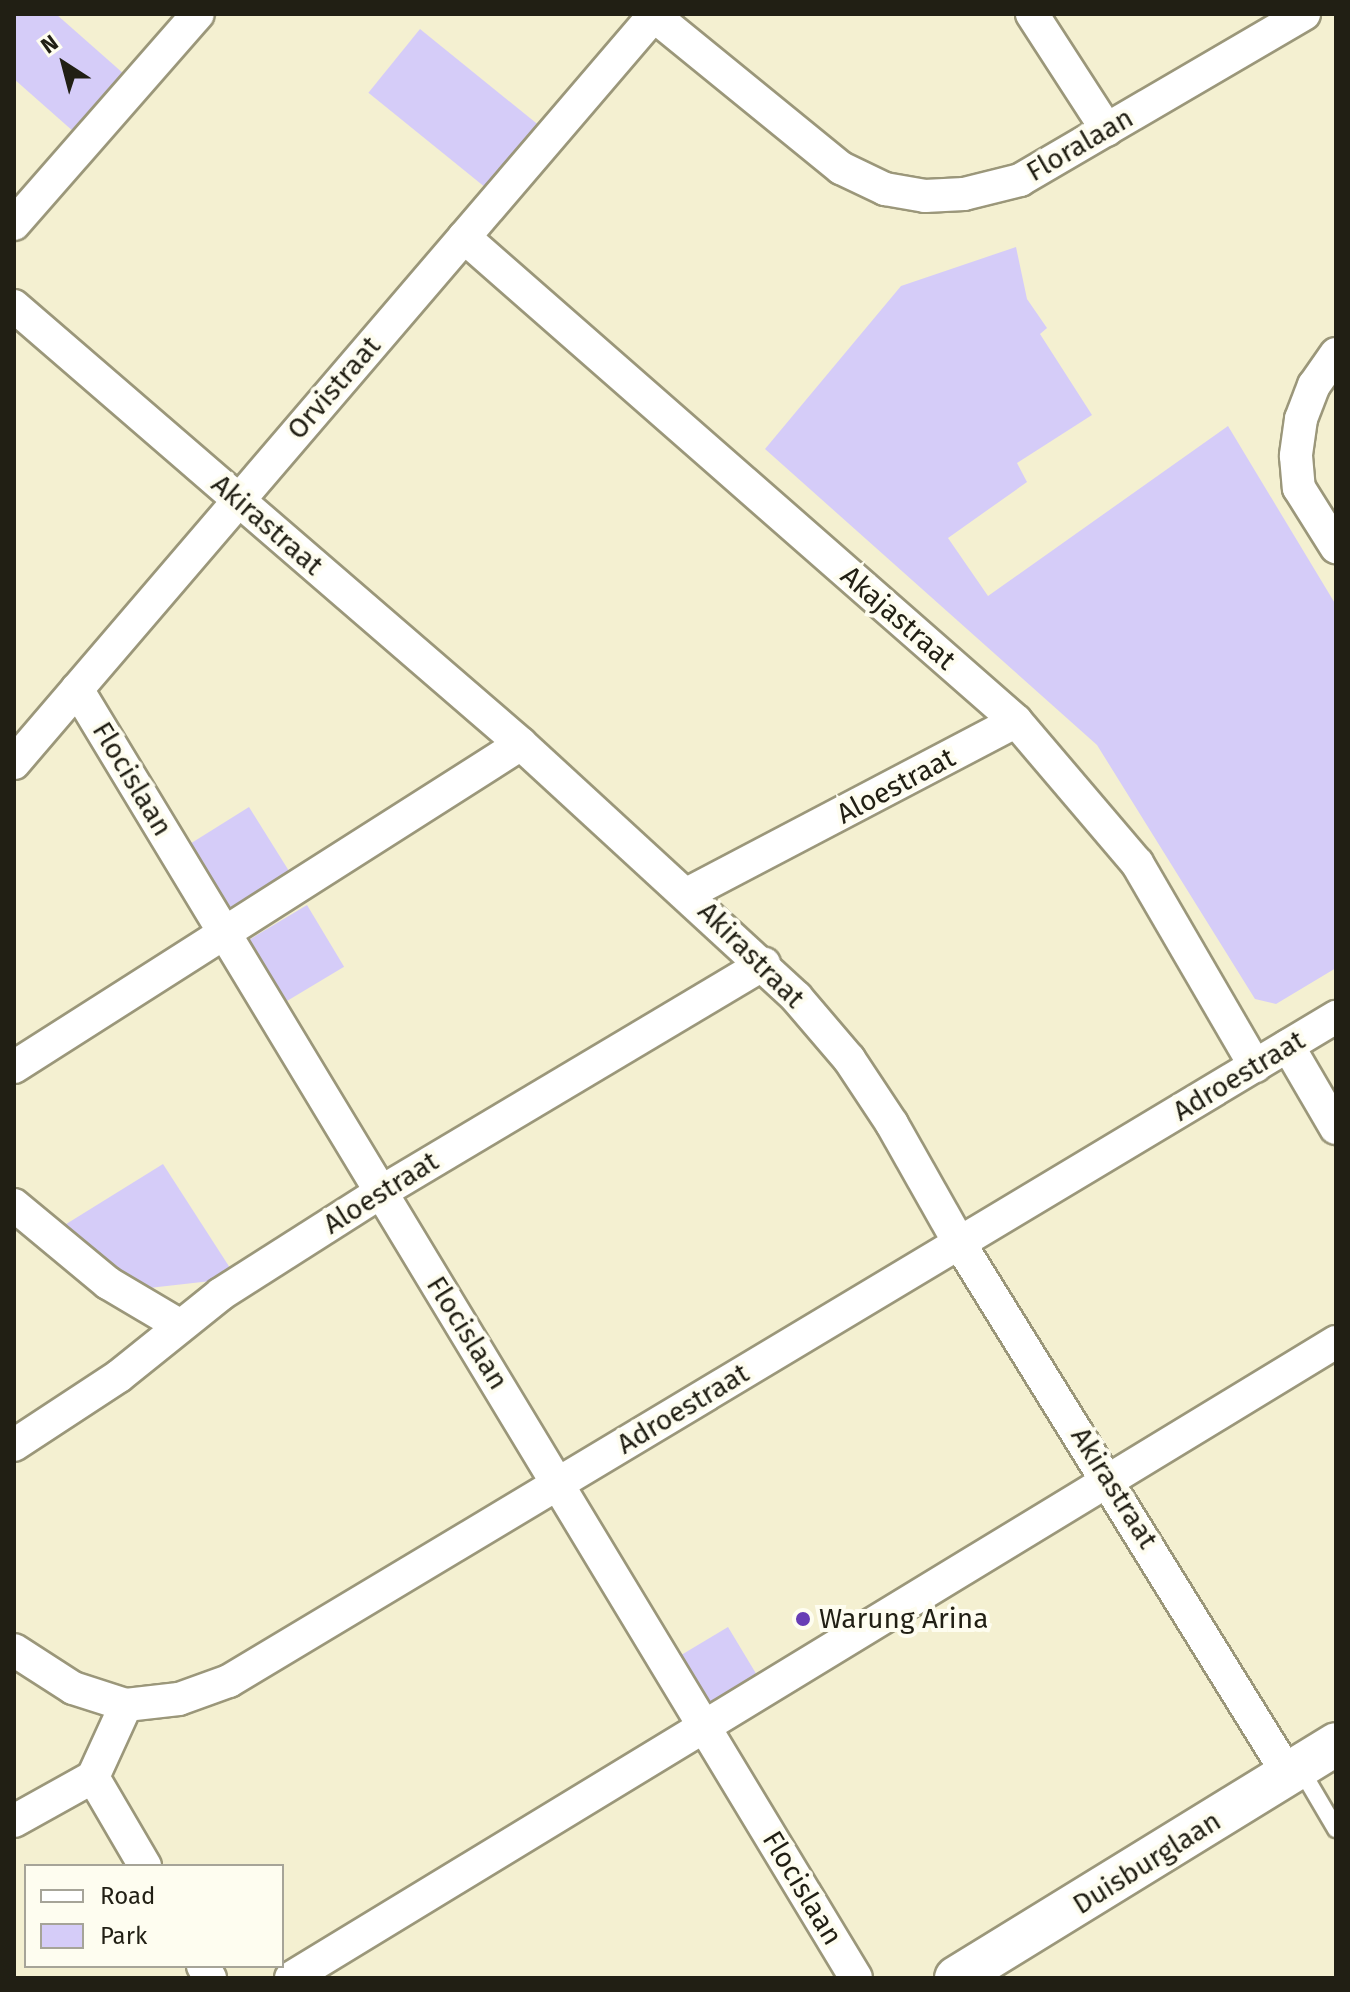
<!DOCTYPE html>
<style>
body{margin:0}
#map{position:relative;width:1350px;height:1992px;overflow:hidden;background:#f4f0d1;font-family:"Fira Sans",sans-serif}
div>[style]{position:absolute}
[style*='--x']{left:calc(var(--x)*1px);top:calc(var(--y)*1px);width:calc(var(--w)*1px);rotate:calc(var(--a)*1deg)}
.green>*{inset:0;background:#d5ccf8;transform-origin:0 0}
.roads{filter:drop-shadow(2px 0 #9b977a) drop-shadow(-2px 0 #9b977a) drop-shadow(0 2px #9b977a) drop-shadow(0 -2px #9b977a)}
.service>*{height:16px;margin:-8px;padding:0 8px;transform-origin:8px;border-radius:8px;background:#fff}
.minor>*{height:32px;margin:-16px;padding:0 16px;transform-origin:16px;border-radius:16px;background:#fff}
.tertiary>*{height:42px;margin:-21px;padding:0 21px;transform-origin:21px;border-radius:21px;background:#fff}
.dots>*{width:22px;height:22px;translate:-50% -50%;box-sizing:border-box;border:4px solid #fefdf0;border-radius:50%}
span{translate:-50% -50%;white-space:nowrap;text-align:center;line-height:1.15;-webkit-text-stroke:8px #fefdf0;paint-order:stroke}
.street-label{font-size:28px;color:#211f14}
.poi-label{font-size:28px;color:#211f14}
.left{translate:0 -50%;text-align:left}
.frame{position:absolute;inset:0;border:16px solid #211f14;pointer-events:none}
.legend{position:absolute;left:24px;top:1864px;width:260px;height:104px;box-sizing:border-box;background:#fefdf0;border:2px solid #a6a498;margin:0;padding:10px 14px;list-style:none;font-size:24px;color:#211f14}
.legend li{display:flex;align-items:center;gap:16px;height:40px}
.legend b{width:40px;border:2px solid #a6a498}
.north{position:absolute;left:24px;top:24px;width:80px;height:80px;-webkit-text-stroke:6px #fefdf0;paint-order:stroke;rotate:324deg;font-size:22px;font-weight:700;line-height:32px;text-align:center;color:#211f14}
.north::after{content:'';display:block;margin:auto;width:28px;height:36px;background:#211f14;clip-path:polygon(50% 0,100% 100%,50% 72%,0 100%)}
</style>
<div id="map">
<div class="green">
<i style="clip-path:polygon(14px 14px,56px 14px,124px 74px,74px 132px,14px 79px)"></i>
<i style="left:420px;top:29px;width:151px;height:82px;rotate:39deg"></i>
<i style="clip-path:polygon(1016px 247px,1027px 299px,1047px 328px,1040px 334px,1092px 415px,1017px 463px,1027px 482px,948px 538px,988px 596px,1228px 426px,1336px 605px,1336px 968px,1276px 1004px,1255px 999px,1097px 745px,765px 449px,901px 286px)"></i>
<i style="left:249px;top:807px;width:82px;height:74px;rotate:58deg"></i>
<i style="left:307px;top:905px;width:72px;height:70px;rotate:59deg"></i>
<i style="clip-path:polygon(163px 1164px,232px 1271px,211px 1281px,149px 1288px,125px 1277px,63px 1226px)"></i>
<i style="left:728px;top:1627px;width:57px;height:58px;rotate:59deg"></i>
</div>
<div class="roads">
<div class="service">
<i style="--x:1300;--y:1768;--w:71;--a:59.5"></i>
</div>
<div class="minor">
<i style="--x:652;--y:14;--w:244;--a:39.2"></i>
<i style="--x:841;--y:168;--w:49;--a:25.5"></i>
<i style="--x:885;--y:189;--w:41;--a:9.9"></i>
<i style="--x:925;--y:196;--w:39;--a:-3"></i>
<i style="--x:964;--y:194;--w:58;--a:-14"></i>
<i style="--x:1020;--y:180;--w:329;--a:-30.3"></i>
<i style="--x:1032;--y:14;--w:138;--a:57.1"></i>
<i style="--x:14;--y:224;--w:279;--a:-48.8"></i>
<i style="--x:464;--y:237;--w:734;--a:41.24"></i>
<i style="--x:1016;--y:721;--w:187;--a:49.6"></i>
<i style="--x:1137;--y:863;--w:235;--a:59.8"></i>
<i style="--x:14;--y:306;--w:670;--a:40.82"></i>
<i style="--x:521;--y:744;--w:374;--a:42.6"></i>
<i style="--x:796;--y:997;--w:82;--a:49.5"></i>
<i style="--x:849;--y:1059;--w:78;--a:56.5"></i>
<i style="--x:892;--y:1124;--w:138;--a:60.5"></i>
<i style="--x:960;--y:1244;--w:623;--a:58.25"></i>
<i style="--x:1336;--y:354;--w:38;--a:125"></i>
<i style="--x:1314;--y:385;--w:36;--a:111"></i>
<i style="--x:1301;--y:419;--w:37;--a:98"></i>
<i style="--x:1296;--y:456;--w:32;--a:85"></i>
<i style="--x:1299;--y:488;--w:70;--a:57.9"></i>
<i style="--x:77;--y:689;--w:1506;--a:58.85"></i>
<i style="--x:14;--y:763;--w:986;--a:-49.44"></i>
<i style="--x:689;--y:893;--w:369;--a:-27.7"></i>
<i style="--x:1288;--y:1046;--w:95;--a:59.7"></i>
<i style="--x:14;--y:1067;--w:601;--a:-32.5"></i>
<i style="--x:14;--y:1205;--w:122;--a:39.7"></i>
<i style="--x:108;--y:1283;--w:82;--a:30.6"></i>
<i style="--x:14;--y:1445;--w:126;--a:-33.3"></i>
<i style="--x:119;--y:1376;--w:131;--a:-38.8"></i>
<i style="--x:221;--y:1294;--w:190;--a:-32.5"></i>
<i style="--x:381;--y:1192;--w:446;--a:-30.8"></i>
<i style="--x:14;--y:1650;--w:70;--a:32.8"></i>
<i style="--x:73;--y:1688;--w:56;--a:17.8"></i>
<i style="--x:126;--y:1705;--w:53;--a:-6.5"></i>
<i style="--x:179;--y:1699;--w:53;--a:-19.8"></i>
<i style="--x:229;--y:1681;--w:1291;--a:-30.96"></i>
<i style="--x:93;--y:1777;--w:103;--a:59.7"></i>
<i style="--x:14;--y:1821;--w:90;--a:-29.1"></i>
<i style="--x:93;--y:1777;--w:79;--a:-65.4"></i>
<i style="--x:203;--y:1966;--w:14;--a:60"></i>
<i style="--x:291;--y:1978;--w:1223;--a:-31.33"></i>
</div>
<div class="tertiary">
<i style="--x:956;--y:1978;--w:446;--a:-31.6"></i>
</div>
</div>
<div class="dots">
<i style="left:803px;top:1619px;background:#673db5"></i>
</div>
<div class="street-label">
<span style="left:1080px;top:145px;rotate:-30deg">Floralaan</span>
<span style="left:334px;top:388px;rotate:-49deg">Orvistraat</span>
<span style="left:267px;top:525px;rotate:41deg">Akirastraat</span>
<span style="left:898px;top:618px;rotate:41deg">Akajastraat</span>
<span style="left:132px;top:779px;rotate:59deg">Flocislaan</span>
<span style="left:896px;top:786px;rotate:-28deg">Aloestraat</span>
<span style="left:751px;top:955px;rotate:45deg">Akirastraat</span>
<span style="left:1239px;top:1076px;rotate:-31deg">Adroestraat</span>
<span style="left:381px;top:1193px;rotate:-32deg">Aloestraat</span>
<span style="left:467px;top:1333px;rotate:58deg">Flocislaan</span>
<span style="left:683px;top:1409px;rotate:-31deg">Adroestraat</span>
<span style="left:1114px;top:1488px;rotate:58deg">Akirastraat</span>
<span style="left:1147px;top:1863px;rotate:-32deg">Duisburglaan</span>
<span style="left:802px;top:1888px;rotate:59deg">Flocislaan</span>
</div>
<div class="poi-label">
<span class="left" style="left:819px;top:1619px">Warung Arina</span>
</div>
<div class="frame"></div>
<ul class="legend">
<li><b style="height:10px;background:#fff"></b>Road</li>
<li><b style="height:22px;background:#d5ccf8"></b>Park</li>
</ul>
<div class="north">N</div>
</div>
